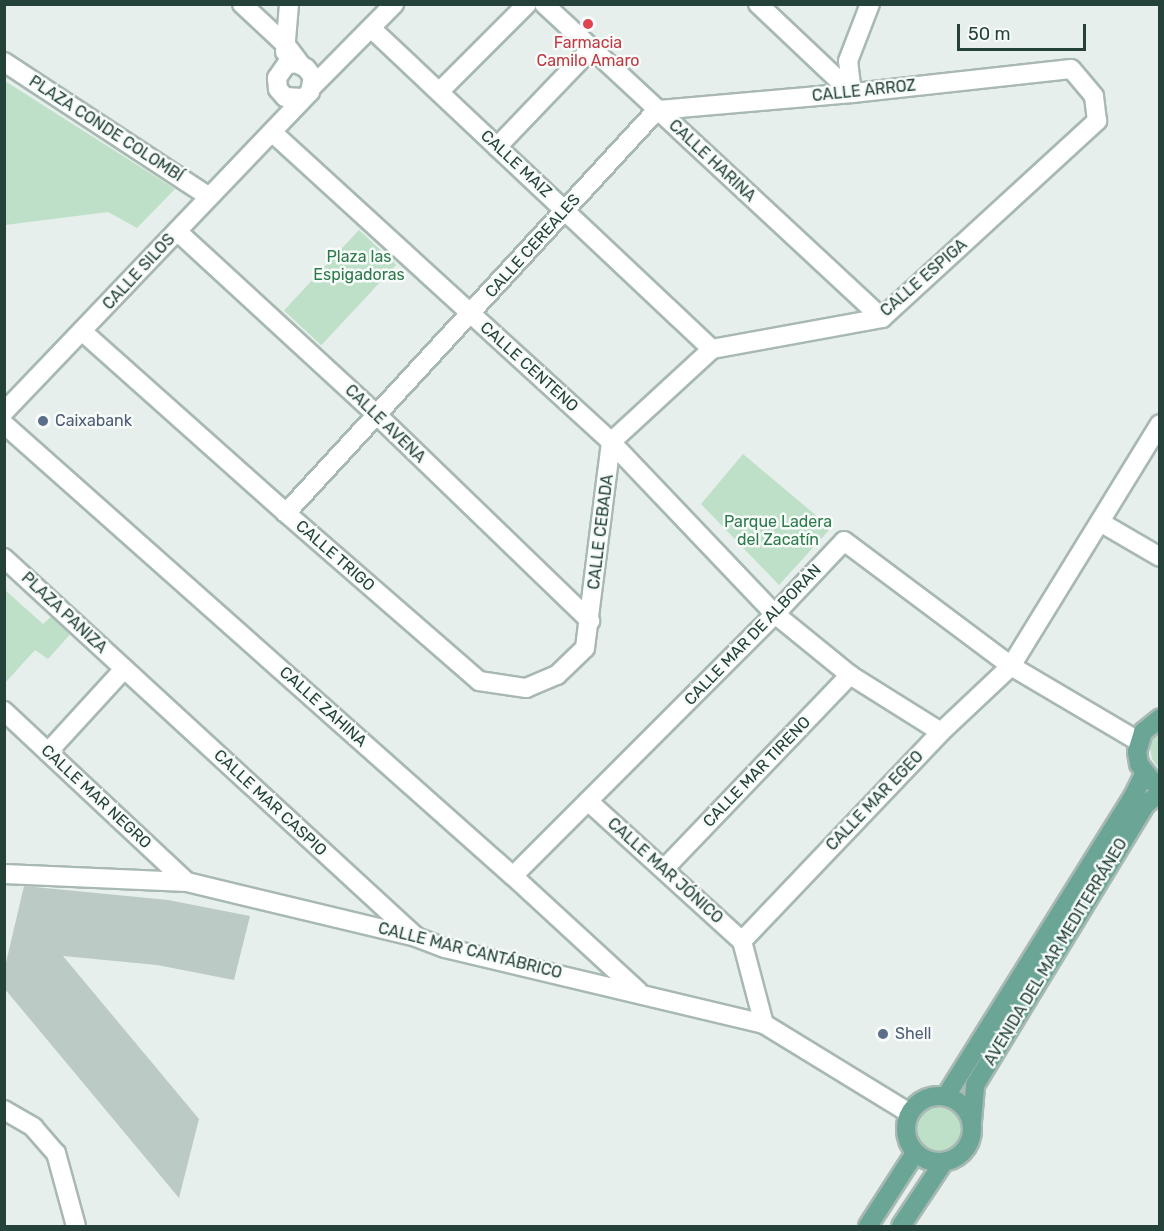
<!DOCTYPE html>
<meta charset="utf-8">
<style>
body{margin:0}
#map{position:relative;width:1164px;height:1231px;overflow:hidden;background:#e6efeb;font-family:Rubik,sans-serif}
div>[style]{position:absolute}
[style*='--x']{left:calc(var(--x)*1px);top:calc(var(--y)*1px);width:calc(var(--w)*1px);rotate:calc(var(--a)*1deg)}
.green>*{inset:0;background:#bfe0c8;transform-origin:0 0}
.round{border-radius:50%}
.building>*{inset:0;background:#bbcac4}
.roads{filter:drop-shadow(2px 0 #a8b8b2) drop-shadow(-2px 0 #a8b8b2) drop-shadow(0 2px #a8b8b2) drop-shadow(0 -2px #a8b8b2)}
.minor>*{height:18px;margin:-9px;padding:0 9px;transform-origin:9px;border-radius:9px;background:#fff}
.major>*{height:18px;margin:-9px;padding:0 9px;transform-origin:9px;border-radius:9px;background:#6aa596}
.major>.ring{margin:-9px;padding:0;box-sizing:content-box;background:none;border:18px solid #6aa596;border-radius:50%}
.dots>*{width:16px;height:16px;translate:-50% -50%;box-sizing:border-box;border:3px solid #f7fbf9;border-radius:50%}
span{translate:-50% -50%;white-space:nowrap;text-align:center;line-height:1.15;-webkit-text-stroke:5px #f7fbf9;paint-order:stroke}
.health-label{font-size:16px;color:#be3a42}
.street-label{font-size:16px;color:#24423a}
.park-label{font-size:16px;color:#2d7a4b}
.service-label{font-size:16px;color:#4e5e75}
.left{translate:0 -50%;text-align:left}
.frame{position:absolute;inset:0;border:6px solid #24423a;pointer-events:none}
.scale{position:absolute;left:957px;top:24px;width:129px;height:27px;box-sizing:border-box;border:3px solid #24423a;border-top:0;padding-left:8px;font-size:18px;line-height:21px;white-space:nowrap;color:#24423a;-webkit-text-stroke:4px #f7fbf9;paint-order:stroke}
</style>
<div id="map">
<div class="green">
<i style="clip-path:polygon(4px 81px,5px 81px,175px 189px,137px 228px,108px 212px,5px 225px)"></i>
<i style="left:359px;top:230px;width:51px;height:110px;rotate:43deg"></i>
<i style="clip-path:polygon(743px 454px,831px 528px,779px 585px,701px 504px)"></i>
<i style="clip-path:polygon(5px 590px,43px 624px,53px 615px,73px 631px,48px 659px,35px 650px,5px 683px)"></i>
<i style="clip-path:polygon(1159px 731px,1159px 769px,1152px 759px,1150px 748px,1153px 738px)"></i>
<i class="round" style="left:913px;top:1104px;width:50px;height:50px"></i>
</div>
<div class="building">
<i style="clip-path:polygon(24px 886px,168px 900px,250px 916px,234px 980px,157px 965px,63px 956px,199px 1119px,179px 1198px,4px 988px,4px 971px)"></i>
</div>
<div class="roads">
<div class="minor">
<i style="--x:242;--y:4;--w:60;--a:43"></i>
<i style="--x:286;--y:45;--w:25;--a:53"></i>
<i style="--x:544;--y:4;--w:461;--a:42.9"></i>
<i style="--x:758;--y:4;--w:129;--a:43.4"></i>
<i style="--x:372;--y:29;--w:467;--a:43.3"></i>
<i style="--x:285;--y:52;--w:48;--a:-85.2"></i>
<i style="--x:4;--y:62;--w:244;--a:33.3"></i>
<i style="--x:312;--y:87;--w:117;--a:-45.3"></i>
<i style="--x:439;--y:92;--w:124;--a:-45"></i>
<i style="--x:852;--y:93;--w:32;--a:-97"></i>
<i style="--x:848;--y:61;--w:61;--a:-68.9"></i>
<i style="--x:272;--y:132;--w:459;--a:42.4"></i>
<i style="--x:611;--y:442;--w:238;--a:46.4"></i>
<i style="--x:775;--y:614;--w:97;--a:39.1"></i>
<i style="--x:850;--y:675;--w:107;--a:32.1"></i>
<i style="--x:497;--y:147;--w:136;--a:-46.2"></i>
<i style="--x:177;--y:231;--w:270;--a:42.6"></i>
<i style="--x:376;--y:414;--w:298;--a:44"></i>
<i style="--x:83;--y:332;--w:272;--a:41.7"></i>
<i style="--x:286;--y:513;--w:256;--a:41"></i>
<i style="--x:479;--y:681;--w:48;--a:8.5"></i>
<i style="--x:526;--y:688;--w:34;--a:-23"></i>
<i style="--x:557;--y:675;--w:39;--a:-44"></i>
<i style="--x:585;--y:648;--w:208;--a:-82.8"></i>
<i style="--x:611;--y:442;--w:137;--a:-42.6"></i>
<i style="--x:712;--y:349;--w:173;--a:-10.3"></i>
<i style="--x:882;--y:318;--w:292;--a:-42.5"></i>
<i style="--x:1097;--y:121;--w:25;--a:-97"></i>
<i style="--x:1094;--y:96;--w:35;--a:-130"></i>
<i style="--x:1071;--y:69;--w:220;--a:173.7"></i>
<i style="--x:852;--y:93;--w:196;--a:175"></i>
<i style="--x:657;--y:110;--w:548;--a:132.63"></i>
<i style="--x:4;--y:412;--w:443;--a:-46.3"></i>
<i style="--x:310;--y:92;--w:15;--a:-79"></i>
<i style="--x:313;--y:77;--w:11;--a:-128"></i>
<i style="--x:306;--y:68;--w:11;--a:-153"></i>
<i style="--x:296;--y:63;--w:10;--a:169"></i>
<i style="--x:286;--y:65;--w:16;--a:125"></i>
<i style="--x:277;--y:78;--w:11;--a:85"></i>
<i style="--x:278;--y:89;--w:11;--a:49"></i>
<i style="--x:285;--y:97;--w:17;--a:3"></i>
<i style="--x:4;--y:424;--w:681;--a:41.61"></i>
<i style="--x:513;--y:876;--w:170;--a:42.6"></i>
<i style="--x:1100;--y:522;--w:69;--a:30.3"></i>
<i style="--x:4;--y:558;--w:558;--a:42.6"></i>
<i style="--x:4;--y:711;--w:250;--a:43.1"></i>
<i style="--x:48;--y:752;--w:113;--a:-47.5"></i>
<i style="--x:588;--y:801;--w:208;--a:42.3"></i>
<i style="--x:664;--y:869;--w:269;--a:-46.2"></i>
<i style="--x:4;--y:874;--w:183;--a:2.5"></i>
<i style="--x:187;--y:882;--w:236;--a:13.5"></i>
<i style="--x:416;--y:937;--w:31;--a:21"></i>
<i style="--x:445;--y:948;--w:328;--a:13.4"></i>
<i style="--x:764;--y:1024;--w:170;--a:31.5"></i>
<i style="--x:513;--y:876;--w:371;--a:-45"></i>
<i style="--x:775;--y:614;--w:100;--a:-46.6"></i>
<i style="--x:844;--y:541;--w:209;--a:36.8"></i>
<i style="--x:1011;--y:666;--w:147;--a:30.6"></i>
<i style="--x:742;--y:941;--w:289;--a:-46.4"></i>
<i style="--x:941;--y:732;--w:96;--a:-43.3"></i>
<i style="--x:1011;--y:666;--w:284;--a:-58.4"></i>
<i style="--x:742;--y:941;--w:86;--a:75.2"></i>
<i style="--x:4;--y:1110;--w:34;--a:30"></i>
<i style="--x:33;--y:1127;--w:35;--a:49"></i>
<i style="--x:56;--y:1153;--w:76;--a:74.7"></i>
</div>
<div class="major">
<i style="--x:1153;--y:782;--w:23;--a:-128"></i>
<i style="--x:1139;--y:764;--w:12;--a:-99"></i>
<i style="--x:1137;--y:752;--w:21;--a:-73"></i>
<i style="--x:1143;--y:732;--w:22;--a:-39"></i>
<i class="ring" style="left:906px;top:1096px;width:48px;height:48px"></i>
<i style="--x:946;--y:1096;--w:353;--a:-58"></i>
<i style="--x:1133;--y:797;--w:25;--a:-64"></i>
<i style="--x:972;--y:1121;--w:36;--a:-85"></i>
<i style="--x:975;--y:1085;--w:329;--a:-58.7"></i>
<i style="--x:1146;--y:804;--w:18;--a:-38"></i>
<i style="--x:868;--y:1226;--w:87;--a:-57.2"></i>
<i style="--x:901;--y:1226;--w:76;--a:-56.3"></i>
</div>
</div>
<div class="dots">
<i style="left:588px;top:24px;background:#e0444e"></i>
<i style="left:43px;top:421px;background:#5c6f8a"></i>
<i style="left:883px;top:1034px;background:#5c6f8a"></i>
</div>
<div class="health-label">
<span style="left:588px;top:52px">Farmacia<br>Camilo Amaro</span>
</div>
<div class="street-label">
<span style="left:864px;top:91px;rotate:-6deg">CALLE ARROZ</span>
<span style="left:106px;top:129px;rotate:33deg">PLAZA CONDE COLOMBÍ</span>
<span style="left:712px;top:161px;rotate:43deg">CALLE HARINA</span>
<span style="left:516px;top:164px;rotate:43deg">CALLE MAIZ</span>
<span style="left:533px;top:246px;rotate:-48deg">CALLE CEREALES</span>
<span style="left:139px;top:272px;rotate:-47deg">CALLE SILOS</span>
<span style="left:924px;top:278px;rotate:-41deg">CALLE ESPIGA</span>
<span style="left:529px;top:367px;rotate:42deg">CALLE CENTENO</span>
<span style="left:385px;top:424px;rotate:44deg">CALLE AVENA</span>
<span style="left:601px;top:532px;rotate:-83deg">CALLE CEBADA</span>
<span style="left:335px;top:556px;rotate:41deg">CALLE TRIGO</span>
<span style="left:64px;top:613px;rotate:43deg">PLAZA PANIZA</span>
<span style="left:753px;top:635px;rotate:-46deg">CALLE MAR DE ALBORAN</span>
<span style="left:323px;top:707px;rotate:42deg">CALLE ZAHINA</span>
<span style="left:757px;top:772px;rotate:-46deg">CALLE MAR TIRENO</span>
<span style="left:96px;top:797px;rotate:43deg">CALLE MAR NEGRO</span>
<span style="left:875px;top:801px;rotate:-46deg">CALLE MAR EGEO</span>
<span style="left:270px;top:803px;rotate:43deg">CALLE MAR CASPIO</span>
<span style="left:665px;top:871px;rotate:42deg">CALLE MAR JÓNICO</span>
<span style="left:470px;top:951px;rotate:14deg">CALLE MAR CANTÁBRICO</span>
<span style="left:1056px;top:952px;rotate:-59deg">AVENIDA DEL MAR MEDITERRÁNEO</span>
</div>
<div class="park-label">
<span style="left:359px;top:266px">Plaza las<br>Espigadoras</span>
<span style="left:778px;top:531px">Parque Ladera<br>del Zacatín</span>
</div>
<div class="service-label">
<span class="left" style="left:55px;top:421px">Caixabank</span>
<span class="left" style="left:895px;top:1034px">Shell</span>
</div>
<div class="frame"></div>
<div class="scale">50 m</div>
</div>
